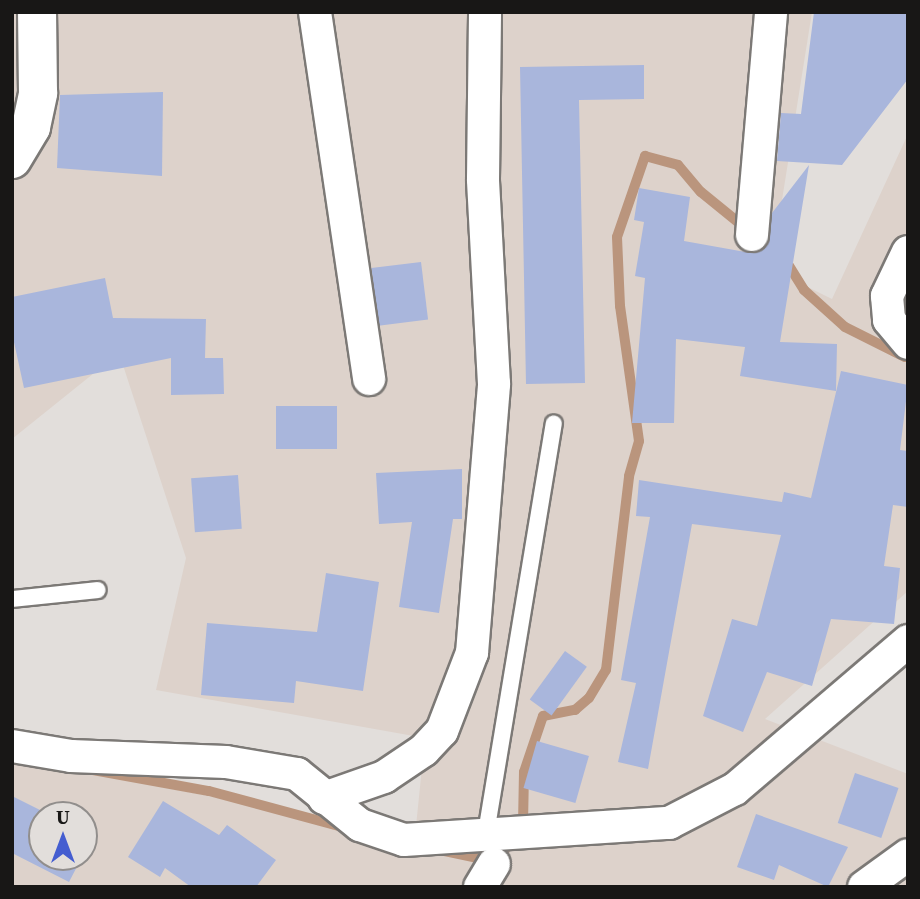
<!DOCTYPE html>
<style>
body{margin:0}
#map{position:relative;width:920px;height:899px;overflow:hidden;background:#e2dedb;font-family:"Source Serif 4",serif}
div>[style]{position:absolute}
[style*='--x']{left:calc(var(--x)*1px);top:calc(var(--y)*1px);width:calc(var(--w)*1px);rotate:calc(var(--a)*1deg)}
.built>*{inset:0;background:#ddd2cb}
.stream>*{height:10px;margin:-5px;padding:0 5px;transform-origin:5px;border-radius:5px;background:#ba957d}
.building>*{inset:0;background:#a9b6dc;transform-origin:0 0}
.roads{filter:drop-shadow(2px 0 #7c7976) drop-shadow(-2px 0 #7c7976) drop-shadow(0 2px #7c7976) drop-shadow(0 -2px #7c7976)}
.service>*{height:16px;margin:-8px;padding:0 8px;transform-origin:8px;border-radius:8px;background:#fff}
.minor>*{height:32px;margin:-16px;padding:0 16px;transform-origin:16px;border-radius:16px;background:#fff}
.secondary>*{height:38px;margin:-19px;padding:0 19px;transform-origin:19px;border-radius:19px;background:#fff}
span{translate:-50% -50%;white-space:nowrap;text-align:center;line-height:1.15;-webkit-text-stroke:5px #e2dedb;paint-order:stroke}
.frame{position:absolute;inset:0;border:14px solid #181716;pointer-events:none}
.north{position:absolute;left:28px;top:801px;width:70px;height:70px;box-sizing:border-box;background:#e2dedb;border:2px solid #918e8c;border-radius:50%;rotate:0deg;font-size:19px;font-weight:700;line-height:28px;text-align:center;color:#181716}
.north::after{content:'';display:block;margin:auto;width:24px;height:32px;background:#445dd0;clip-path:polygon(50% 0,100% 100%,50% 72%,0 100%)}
</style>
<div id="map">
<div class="built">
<i style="clip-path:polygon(evenodd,12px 12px,812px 12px,771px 269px,832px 299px,908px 134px,908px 591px,765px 719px,908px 774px,908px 887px,12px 887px,12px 758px,415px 836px,425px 738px,156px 690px,186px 558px,119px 353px,12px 439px,12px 12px,42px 815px,84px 815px,84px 857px,42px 857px,42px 815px)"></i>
</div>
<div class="stream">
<i style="--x:82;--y:768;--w:129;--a:10.3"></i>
<i style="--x:209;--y:791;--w:142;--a:15.1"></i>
<i style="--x:440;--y:850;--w:57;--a:12.1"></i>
<i style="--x:496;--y:862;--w:47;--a:-54.6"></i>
<i style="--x:523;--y:824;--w:52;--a:-88.9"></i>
<i style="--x:524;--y:772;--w:59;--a:-71.3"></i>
<i style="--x:543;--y:716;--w:33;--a:-11"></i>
<i style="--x:575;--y:710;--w:18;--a:-41"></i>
<i style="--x:589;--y:698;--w:33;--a:-59"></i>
<i style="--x:606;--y:670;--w:195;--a:-83.2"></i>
<i style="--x:629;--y:476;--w:36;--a:-74"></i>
<i style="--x:639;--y:441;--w:136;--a:-98"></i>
<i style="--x:620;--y:306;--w:69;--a:-92.5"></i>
<i style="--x:617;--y:237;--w:86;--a:-70.9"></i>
<i style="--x:645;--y:156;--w:34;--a:15"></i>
<i style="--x:678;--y:165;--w:35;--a:50"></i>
<i style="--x:701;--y:192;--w:109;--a:39.1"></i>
<i style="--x:786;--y:261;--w:34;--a:58"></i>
<i style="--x:804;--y:290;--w:55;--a:42.1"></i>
<i style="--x:845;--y:327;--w:67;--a:26.6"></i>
</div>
<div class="building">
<i style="clip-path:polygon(814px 12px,908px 12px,908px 79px,842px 165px,777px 161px,781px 113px,801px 114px)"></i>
<i style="clip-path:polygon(644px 65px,644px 99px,579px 100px,585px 383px,526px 384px,520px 67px)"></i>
<i style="clip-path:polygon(163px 92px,162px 176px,57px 168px,60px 95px)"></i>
<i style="clip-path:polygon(809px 165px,780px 342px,837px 344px,836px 391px,740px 376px,745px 347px,676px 339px,674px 423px,632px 423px,645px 278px,635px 276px,644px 222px,634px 220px,639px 188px,690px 197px,684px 241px,751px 253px,767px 245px,772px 213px)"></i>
<i style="left:421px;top:262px;width:58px;height:50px;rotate:83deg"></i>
<i style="clip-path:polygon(105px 278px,113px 318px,206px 319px,205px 358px,223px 358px,224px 394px,171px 395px,171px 358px,24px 388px,12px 333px,12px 297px)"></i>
<i style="clip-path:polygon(841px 371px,908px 385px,900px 450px,908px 451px,908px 507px,893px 505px,884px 566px,900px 568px,894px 624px,831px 619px,812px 686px,767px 672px,743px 732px,703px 716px,732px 619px,757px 626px,781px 535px,692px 524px,648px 769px,618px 762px,636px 683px,621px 680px,650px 517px,636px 516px,639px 480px,782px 502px,784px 492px,811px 498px)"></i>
<i style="left:276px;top:406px;width:61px;height:43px"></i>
<i style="clip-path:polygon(462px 469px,462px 519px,453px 519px,439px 613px,399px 607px,412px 522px,379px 524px,376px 473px)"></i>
<i style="left:238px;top:475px;width:54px;height:47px;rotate:86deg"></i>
<i style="clip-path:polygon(326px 573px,379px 582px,363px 691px,296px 681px,294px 703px,201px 695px,207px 623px,317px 632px)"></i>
<i style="left:565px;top:651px;width:27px;height:60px;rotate:36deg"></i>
<i style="left:537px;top:741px;width:54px;height:49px;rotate:16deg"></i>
<i style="left:855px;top:773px;width:46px;height:53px;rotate:19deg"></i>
<i style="clip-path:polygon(12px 796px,50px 815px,42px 815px,42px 857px,82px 857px,69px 882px,12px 853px)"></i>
<i style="clip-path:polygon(163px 801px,219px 835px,227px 825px,276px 860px,256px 887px,191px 887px,165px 868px,160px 877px,128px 857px)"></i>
<i style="clip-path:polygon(756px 814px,848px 847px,828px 887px,779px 865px,774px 880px,737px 867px)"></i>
</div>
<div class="roads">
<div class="service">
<i style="--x:12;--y:599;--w:86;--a:-6"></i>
<i style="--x:486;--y:833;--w:415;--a:-80.6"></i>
</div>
<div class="minor">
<i style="--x:315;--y:12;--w:371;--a:81.6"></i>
<i style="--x:752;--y:235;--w:224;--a:-85.1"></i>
<i style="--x:908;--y:252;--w:49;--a:115.5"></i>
<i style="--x:887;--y:296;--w:24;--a:85"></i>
<i style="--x:889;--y:320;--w:30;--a:50"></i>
<i style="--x:12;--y:746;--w:60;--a:9.6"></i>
<i style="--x:71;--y:756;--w:155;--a:2.2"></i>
<i style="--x:226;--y:762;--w:72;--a:9.6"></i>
<i style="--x:297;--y:774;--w:81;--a:39"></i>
<i style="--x:360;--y:825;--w:46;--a:18.8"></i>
<i style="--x:404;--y:840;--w:266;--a:-3.7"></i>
<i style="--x:669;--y:823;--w:74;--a:-27.3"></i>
<i style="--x:735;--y:789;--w:228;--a:-40.5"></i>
<i style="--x:324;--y:798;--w:64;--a:-19.3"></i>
<i style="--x:384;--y:777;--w:48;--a:-34"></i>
<i style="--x:424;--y:750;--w:26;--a:-47"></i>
<i style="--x:442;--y:731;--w:84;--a:-69"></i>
<i style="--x:472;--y:653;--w:270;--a:-85.3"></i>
<i style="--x:494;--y:384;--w:205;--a:-93.1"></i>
<i style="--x:483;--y:179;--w:167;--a:-89.3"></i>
<i style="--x:480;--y:887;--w:27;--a:-59"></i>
<i style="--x:864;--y:887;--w:54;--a:-36"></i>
</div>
<div class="secondary">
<i style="--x:12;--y:159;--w:37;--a:-59"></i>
<i style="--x:31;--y:127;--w:35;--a:-78"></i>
<i style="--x:38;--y:93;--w:81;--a:-90.7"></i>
</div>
</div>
<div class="frame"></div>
<div class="north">U</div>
</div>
